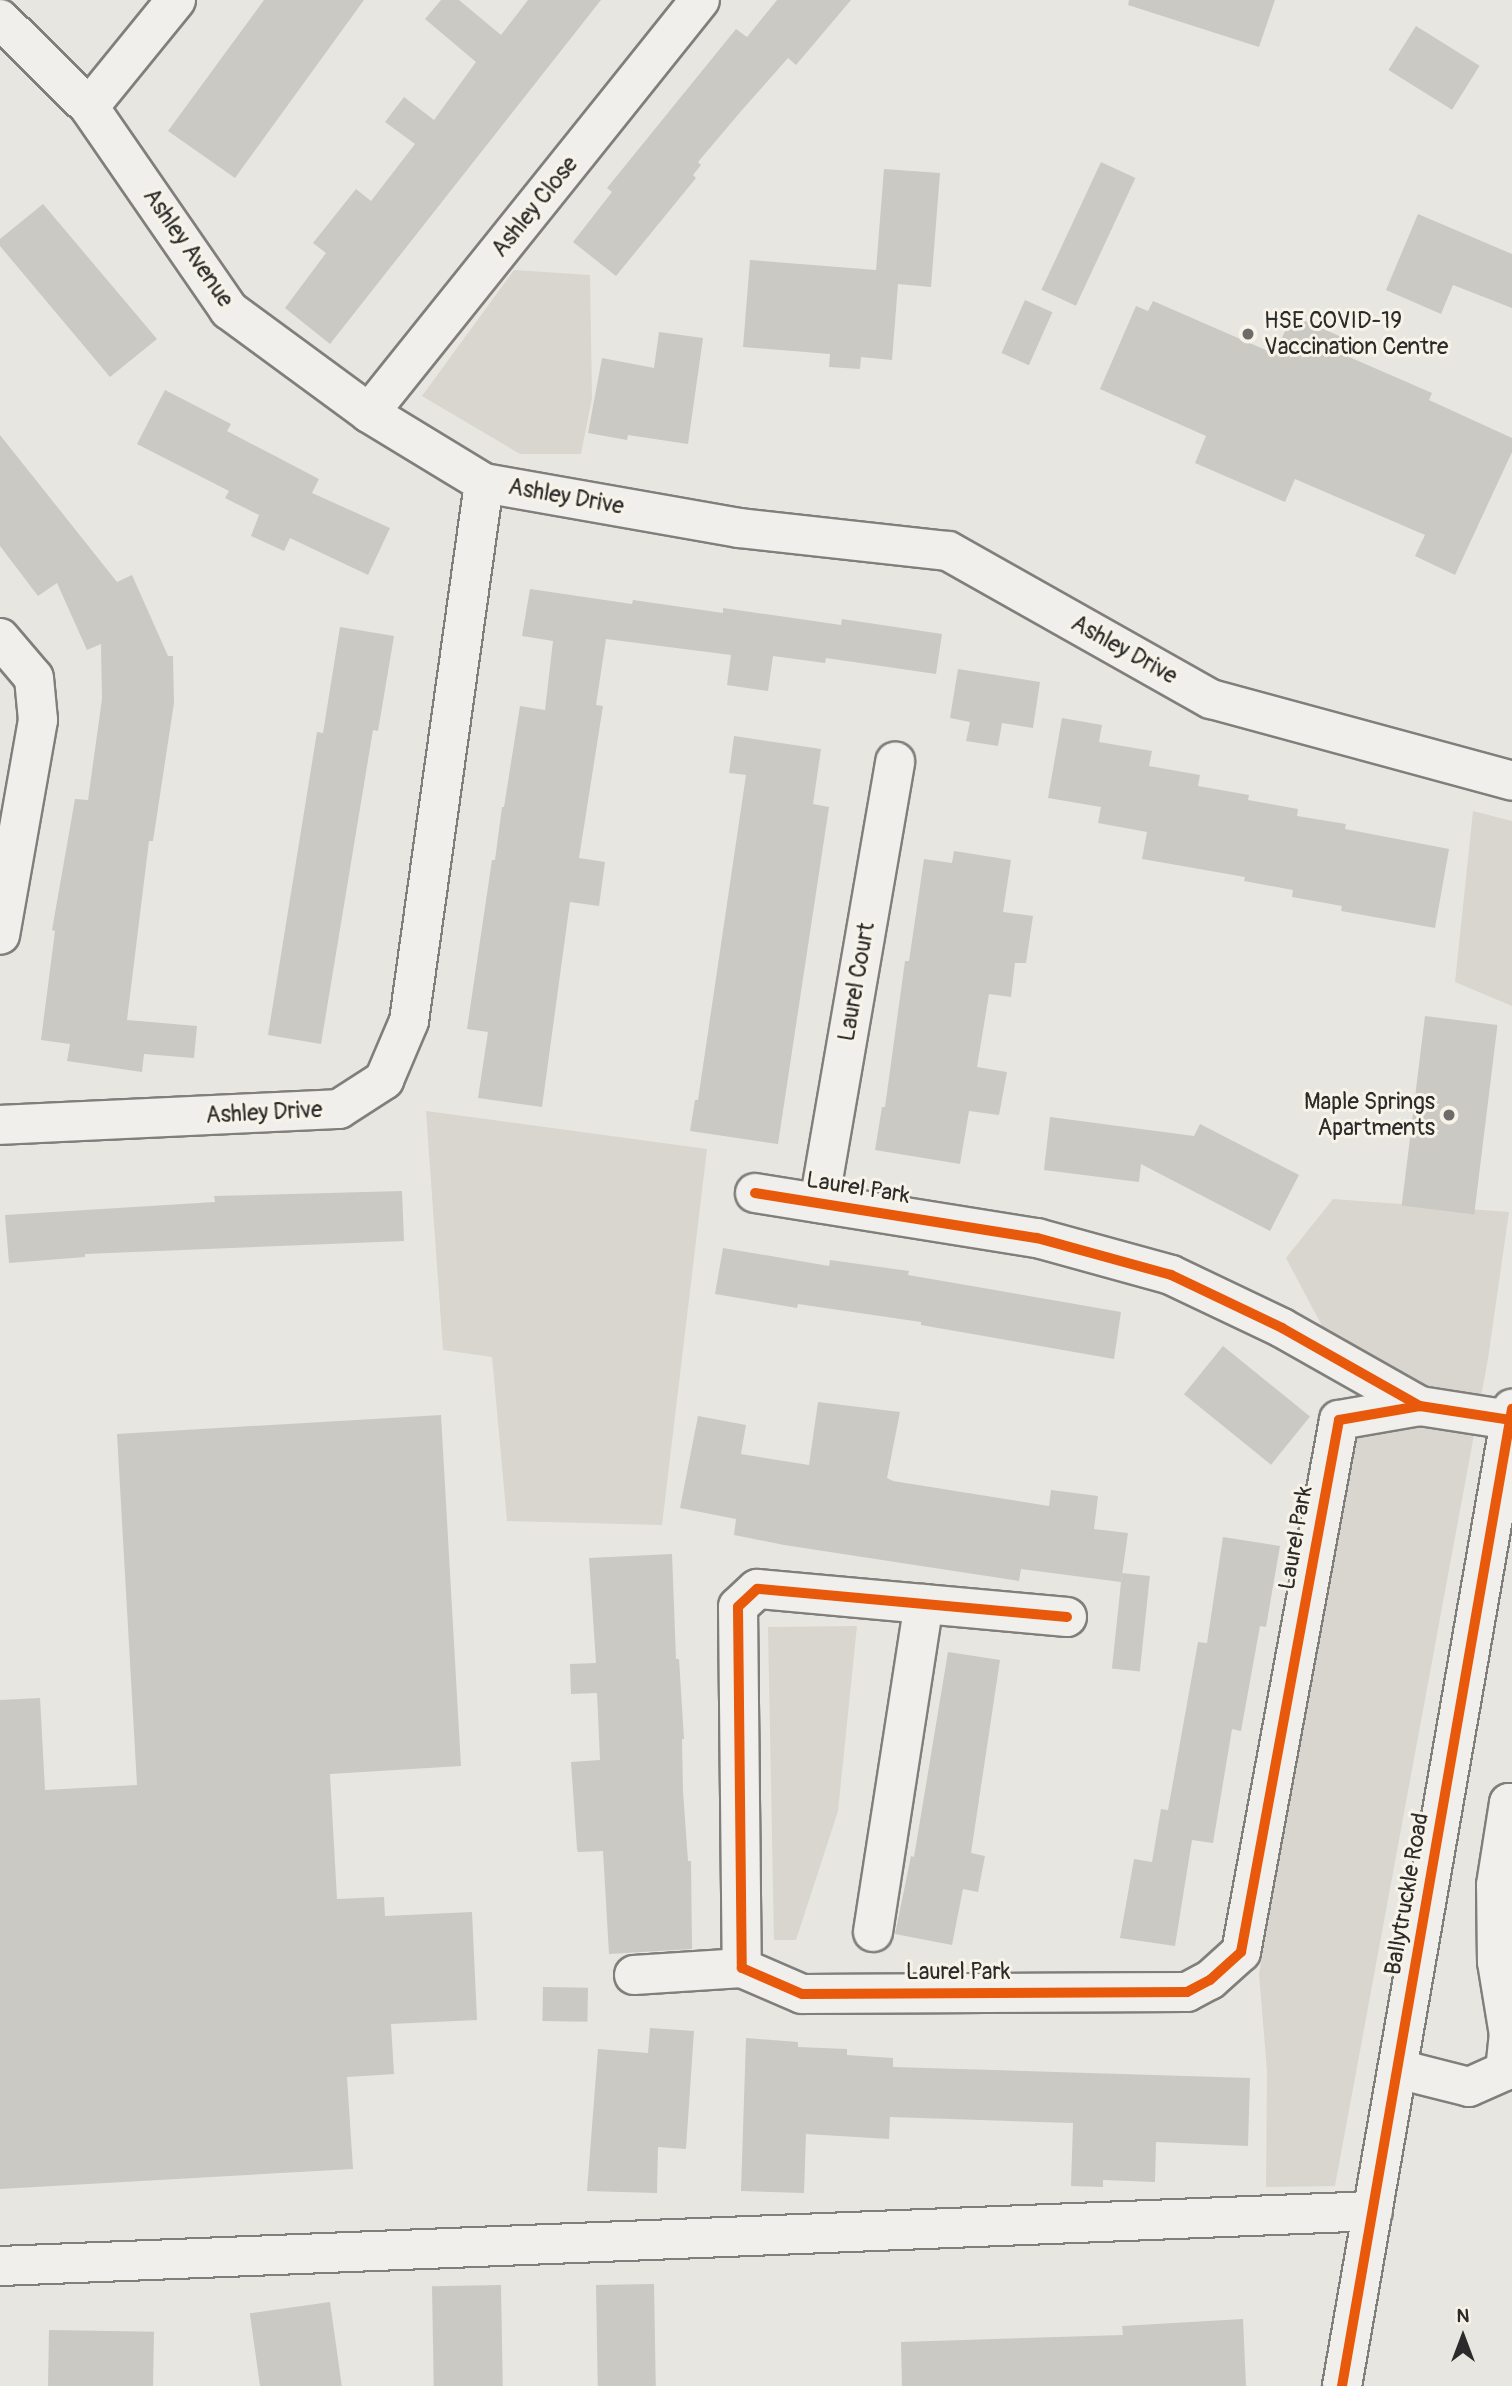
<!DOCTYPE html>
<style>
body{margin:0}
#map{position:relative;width:1512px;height:2386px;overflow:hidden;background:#e8e6e0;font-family:Pangolin,sans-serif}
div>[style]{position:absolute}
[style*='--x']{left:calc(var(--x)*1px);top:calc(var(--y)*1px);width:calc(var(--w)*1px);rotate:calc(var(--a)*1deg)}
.green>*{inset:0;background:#d8d6ce}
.building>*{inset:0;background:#cac9c4;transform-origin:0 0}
.roads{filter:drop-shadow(2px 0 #807f7c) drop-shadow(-2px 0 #807f7c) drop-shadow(0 2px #807f7c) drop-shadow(0 -2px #807f7c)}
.street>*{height:38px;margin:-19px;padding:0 19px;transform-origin:19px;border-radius:19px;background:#f0efeb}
.secondary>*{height:38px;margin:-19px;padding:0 19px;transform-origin:19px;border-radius:19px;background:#f0efeb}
.cycleway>*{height:10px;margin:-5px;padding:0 5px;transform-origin:5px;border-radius:5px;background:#e8590c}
.dots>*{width:19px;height:19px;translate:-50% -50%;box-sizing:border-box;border:4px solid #f7f3e8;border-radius:50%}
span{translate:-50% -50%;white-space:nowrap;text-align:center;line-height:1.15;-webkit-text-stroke:6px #f7f3e8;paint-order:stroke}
.street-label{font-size:23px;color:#2b2b2b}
.poi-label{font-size:23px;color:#2b2b2b}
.left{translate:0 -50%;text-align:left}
.right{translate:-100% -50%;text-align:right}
.north{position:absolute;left:1428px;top:2302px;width:70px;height:70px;-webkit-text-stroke:5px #f7f3e8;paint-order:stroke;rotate:0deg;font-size:19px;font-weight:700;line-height:28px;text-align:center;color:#2b2b2b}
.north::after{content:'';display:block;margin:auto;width:24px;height:32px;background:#2b2b2b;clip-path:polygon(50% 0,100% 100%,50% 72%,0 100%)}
</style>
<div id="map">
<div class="green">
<i style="clip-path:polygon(514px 270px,590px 275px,592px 398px,581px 454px,520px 454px,422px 396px)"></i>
<i style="clip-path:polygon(1473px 811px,1512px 821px,1512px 1006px,1455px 982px)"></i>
<i style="clip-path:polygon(426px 1111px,707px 1149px,662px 1525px,507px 1521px,492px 1357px,443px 1350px)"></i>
<i style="clip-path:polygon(1333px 1199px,1509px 1212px,1488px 1359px,1335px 2186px,1266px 2187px,1267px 2071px,1259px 1974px,1358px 1394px,1286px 1258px)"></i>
<i style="clip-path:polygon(857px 1626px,838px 1811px,796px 1940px,774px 1940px,768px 1627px)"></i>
</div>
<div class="building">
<i style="clip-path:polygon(264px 0,364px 0,235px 178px,168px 131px)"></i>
<i style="clip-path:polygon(441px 0,459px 0,501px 35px,528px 0,601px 0,330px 344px,285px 308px,326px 253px,313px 243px,356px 189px,371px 201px,415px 144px,385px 122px,404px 97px,434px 120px,476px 62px,425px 19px)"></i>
<i style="clip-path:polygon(777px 0,851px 0,796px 65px,788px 58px,742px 110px,698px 162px,701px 165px,693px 175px,696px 178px,616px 276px,573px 242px,612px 192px,607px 188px,736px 29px,747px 37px)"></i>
<i style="clip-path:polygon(1129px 0,1275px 0,1259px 47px,1128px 5px)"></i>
<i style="left:1416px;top:26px;width:75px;height:52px;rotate:32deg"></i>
<i style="left:1101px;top:162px;width:38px;height:141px;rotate:25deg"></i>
<i style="clip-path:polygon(884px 169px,940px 173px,931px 287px,898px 284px,892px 360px,861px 357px,860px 369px,829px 367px,830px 354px,743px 347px,750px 260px,876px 270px)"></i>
<i style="clip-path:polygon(43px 204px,157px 339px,110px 377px,0 246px,0 239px)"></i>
<i style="clip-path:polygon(1418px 214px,1512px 254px,1512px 308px,1453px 285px,1441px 314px,1386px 290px)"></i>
<i style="left:1025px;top:300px;width:30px;height:58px;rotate:24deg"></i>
<i style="clip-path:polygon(1153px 301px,1275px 354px,1292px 315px,1346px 339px,1340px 353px,1432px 393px,1429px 400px,1512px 438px,1512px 452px,1455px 575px,1415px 556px,1425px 535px,1295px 479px,1285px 502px,1195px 463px,1206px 436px,1100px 389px,1136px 306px,1148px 311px)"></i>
<i style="clip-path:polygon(659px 332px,703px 338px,688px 444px,628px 435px,627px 440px,588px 433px,602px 358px,654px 368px)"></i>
<i style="clip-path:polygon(165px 390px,231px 424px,227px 431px,319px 479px,312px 493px,390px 528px,368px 575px,290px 538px,284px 551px,251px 536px,259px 515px,225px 498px,229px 491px,137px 444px)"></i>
<i style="clip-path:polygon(0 435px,117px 582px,132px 575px,168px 656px,173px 656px,174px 703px,153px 841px,149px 841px,127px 1020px,197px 1026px,194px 1058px,144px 1054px,142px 1072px,67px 1061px,70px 1044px,41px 1040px,55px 931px,52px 930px,75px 799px,88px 800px,102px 699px,101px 644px,87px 650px,57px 583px,38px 596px,0 546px)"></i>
<i style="clip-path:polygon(530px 589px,632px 604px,633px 600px,723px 613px,723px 608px,841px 625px,842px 619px,942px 634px,936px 674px,826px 658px,825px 663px,773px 656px,768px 691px,727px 685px,731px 655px,606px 639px,596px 705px,603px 706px,579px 858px,605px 862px,599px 906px,570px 902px,542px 1107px,478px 1098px,488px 1032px,467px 1029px,492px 860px,495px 860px,502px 807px,504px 807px,520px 706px,545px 710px,553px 641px,522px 636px)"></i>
<i style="clip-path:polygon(340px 627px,394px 636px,378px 731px,373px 730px,321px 1044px,268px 1035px,317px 732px,323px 733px)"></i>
<i style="clip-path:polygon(958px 669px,1040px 682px,1033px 728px,1002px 723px,998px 746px,966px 741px,970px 722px,950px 718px)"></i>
<i style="clip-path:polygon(1062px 718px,1102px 725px,1099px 742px,1152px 751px,1149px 766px,1200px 775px,1198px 786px,1249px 795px,1248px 800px,1298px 809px,1297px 816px,1346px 824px,1345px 829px,1449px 849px,1435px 928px,1341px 911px,1342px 906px,1292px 897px,1293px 890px,1244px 881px,1245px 877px,1142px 859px,1147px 832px,1098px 823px,1101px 807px,1048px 798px)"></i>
<i style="clip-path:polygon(734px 736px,821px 749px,813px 804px,829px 807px,778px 1144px,690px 1131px,695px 1100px,698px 1100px,746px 775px,729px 773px)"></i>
<i style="clip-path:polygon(954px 851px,1011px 860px,1003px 912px,1033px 916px,1026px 963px,1015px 963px,1011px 997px,989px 994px,977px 1067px,1007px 1072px,999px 1115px,969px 1111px,960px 1164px,875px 1150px,882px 1107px,885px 1107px,905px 961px,909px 961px,924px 859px,952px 863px)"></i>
<i style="left:1425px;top:1016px;width:73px;height:191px;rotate:7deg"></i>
<i style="clip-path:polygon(1050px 1117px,1194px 1136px,1200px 1124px,1299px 1175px,1270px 1231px,1141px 1164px,1139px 1182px,1044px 1170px)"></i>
<i style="clip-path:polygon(402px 1191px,404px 1241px,85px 1254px,85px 1257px,9px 1263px,5px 1215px,215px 1202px,214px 1196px)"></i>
<i style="clip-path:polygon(723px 1248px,829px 1266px,830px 1260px,909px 1271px,908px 1275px,1121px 1312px,1114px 1359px,921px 1325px,921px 1322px,798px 1304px,797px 1308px,715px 1294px)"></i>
<i style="left:1223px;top:1346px;width:112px;height:62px;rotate:39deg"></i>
<i style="clip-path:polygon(818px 1402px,900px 1412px,887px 1478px,893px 1481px,1049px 1506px,1051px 1490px,1098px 1496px,1094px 1529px,1128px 1533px,1121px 1582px,1021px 1569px,1019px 1581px,784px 1545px,734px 1535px,736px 1519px,680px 1508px,698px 1416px,746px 1425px,741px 1454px,809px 1465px)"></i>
<i style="clip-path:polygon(441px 1415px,461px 1766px,330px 1774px,337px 1899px,384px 1897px,385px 1916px,472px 1912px,477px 2020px,391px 2024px,394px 2074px,347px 2077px,353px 2169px,0 2189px,0 1700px,40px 1698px,45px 1790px,137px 1785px,117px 1434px)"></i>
<i style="clip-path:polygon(1223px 1537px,1280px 1546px,1266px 1627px,1260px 1626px,1241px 1731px,1232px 1729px,1213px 1843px,1192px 1840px,1175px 1946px,1120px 1938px,1134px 1859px,1152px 1862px,1161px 1809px,1168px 1810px,1198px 1642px,1207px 1643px)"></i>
<i style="clip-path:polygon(672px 1554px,676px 1659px,679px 1659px,684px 1739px,682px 1739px,683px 1791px,688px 1861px,691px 1861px,692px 1949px,609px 1954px,603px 1851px,578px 1852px,577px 1849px,571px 1762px,600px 1760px,597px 1693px,571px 1694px,570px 1664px,596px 1663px,589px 1558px)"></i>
<i style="left:1122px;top:1573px;width:28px;height:96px;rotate:6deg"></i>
<i style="clip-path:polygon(948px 1652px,1000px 1660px,971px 1853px,985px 1856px,978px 1892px,963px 1889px,952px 1945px,895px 1934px,911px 1856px,914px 1857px)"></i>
<i style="left:543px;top:1987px;width:45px;height:34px;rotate:1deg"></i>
<i style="clip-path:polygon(650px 2028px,694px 2031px,686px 2149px,658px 2147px,657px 2193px,587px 2191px,598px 2049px,648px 2053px)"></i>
<i style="clip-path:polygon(746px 2038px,798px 2042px,798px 2047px,847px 2049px,847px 2055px,893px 2058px,893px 2067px,1250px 2078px,1248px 2146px,1156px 2142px,1155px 2182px,1103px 2180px,1103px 2187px,1071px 2186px,1073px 2123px,890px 2117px,889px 2139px,806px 2134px,804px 2193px,741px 2191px)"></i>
<i style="left:654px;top:2284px;width:102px;height:58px;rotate:89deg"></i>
<i style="left:501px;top:2285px;width:101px;height:69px;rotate:89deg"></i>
<i style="left:330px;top:2302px;width:85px;height:81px;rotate:82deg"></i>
<i style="clip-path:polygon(1243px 2319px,1246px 2386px,902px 2386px,901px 2342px,1123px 2335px,1122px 2326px)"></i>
<i style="left:49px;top:2330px;width:105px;height:56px;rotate:1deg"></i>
</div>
<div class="roads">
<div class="street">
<i style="--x:0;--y:19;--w:125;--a:44.7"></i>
<i style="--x:89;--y:107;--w:247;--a:55.4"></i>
<i style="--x:229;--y:310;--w:174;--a:36.3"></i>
<i style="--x:369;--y:413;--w:135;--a:31.3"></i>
<i style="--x:484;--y:483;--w:259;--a:10"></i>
<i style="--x:739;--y:528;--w:210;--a:6.3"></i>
<i style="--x:948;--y:551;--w:302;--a:29.4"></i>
<i style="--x:1211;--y:699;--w:312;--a:15.2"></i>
<i style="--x:89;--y:107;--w:138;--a:-50.9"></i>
<i style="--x:369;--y:413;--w:529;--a:-51.29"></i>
<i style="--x:0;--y:638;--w:52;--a:49.6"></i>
<i style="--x:34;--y:678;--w:42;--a:84.6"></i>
<i style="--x:38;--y:720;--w:218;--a:100"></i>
<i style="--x:0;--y:1125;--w:339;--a:-2.7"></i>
<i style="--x:339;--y:1109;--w:54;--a:-32.8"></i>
<i style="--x:384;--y:1080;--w:64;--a:-67"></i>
<i style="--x:409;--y:1021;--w:543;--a:-82.06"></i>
<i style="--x:755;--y:1193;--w:286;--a:9.1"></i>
<i style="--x:1037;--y:1238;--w:139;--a:15.4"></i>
<i style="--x:1171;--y:1275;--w:123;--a:25.5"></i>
<i style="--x:1282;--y:1328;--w:159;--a:29.5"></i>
<i style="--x:1420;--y:1406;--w:91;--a:8.8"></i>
<i style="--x:819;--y:1203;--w:448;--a:-80.2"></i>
<i style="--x:1067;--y:1617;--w:311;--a:-174.8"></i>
<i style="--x:757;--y:1589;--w:26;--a:137"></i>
<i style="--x:738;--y:1607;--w:361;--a:89.4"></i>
<i style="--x:742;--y:1968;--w:65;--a:23.4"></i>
<i style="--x:802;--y:1994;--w:385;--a:-0.3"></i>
<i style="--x:1187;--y:1992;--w:26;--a:-28"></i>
<i style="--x:1210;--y:1980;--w:42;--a:-42.1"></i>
<i style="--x:1241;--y:1952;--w:541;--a:-79.56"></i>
<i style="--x:1339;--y:1420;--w:82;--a:-9.8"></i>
<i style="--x:873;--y:1932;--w:332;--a:-81.2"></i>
<i style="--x:634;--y:1975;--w:108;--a:-3.7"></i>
<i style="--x:1398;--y:2069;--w:73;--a:14.2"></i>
<i style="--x:1469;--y:2087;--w:39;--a:-24"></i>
<i style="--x:1505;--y:2071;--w:36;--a:-84"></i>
<i style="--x:1509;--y:2035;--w:74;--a:-99.3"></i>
<i style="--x:1497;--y:1962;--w:77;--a:-90.7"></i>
<i style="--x:1496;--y:1885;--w:83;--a:-81"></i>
<i style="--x:1509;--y:1803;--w:3;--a:0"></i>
<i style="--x:0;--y:2266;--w:1374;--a:-2.29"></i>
</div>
<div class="secondary">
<i style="--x:1342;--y:2386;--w:992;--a:-80.13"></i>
</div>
</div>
<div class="cycleway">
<i style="--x:755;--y:1193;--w:286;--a:9.1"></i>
<i style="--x:1037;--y:1238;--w:139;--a:15.4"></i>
<i style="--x:1171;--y:1275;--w:123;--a:25.5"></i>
<i style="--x:1282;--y:1328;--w:159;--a:29.5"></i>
<i style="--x:1420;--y:1406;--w:91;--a:8.8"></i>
<i style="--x:1067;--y:1617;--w:311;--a:-174.8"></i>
<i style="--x:757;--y:1589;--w:26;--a:137"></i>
<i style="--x:738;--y:1607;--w:361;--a:89.4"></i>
<i style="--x:742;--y:1968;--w:65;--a:23.4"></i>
<i style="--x:802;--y:1994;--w:385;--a:-0.3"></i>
<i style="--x:1187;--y:1992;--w:26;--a:-28"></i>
<i style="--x:1210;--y:1980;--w:42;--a:-42.1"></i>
<i style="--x:1241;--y:1952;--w:541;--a:-79.56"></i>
<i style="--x:1339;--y:1420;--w:82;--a:-9.8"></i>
<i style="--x:1342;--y:2386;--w:992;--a:-80.13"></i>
</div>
<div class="dots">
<i style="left:1248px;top:334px;background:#6d6c6a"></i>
<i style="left:1449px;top:1115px;background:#6d6c6a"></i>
</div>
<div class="street-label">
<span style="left:535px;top:207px;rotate:-51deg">Ashley Close</span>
<span style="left:188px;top:248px;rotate:55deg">Ashley Avenue</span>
<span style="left:566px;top:497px;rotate:10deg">Ashley Drive</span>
<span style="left:1124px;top:650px;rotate:29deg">Ashley Drive</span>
<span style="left:857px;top:982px;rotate:-80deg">Laurel Court</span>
<span style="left:264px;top:1113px;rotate:-3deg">Ashley Drive</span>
<span style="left:858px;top:1188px;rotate:9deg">Laurel Park</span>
<span style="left:1296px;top:1538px;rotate:-80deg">Laurel Park</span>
<span style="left:1407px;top:1894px;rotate:-80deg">Ballytruckle Road</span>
<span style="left:958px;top:1972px">Laurel Park</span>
</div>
<div class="poi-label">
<span class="left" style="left:1264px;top:334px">HSE COVID-19<br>Vaccination Centre</span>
<span class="right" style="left:1435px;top:1115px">Maple Springs<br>Apartments</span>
</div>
<div class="north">N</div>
</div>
